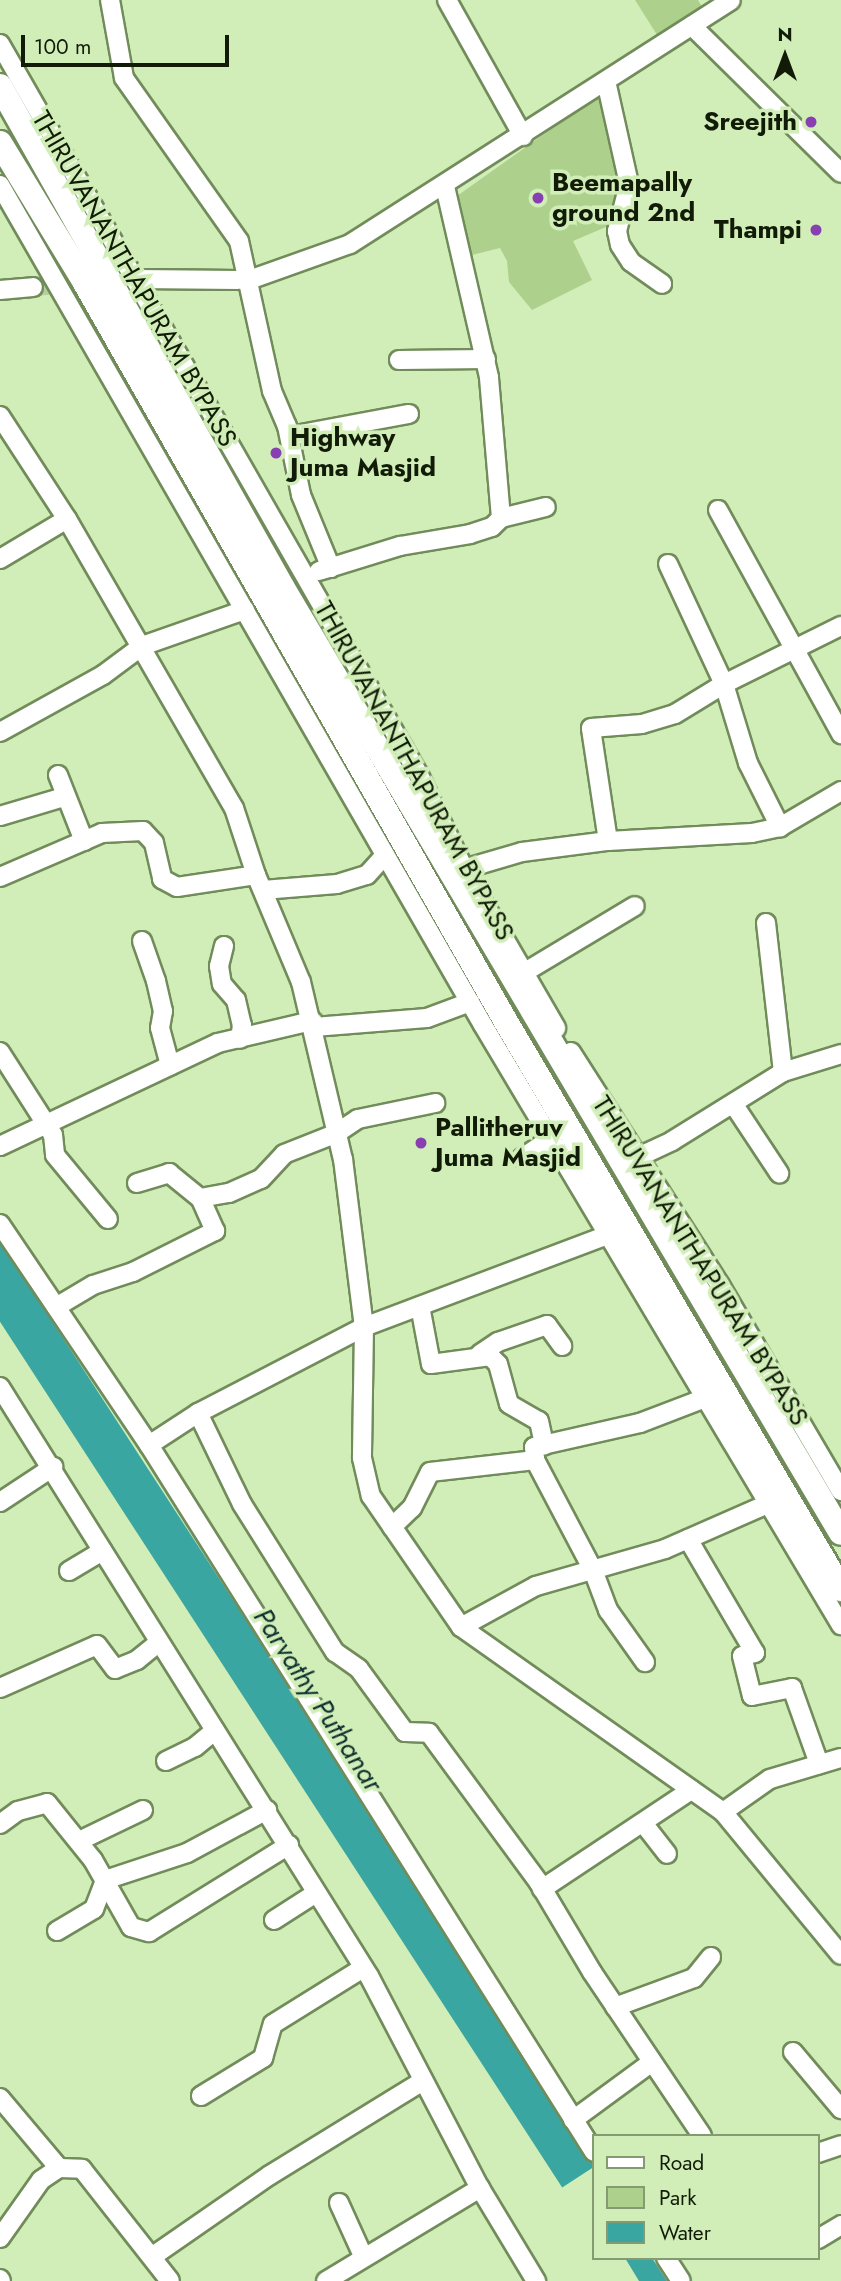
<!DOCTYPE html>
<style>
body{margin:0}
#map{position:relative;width:841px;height:2281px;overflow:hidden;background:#d1eeb8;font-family:Jost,sans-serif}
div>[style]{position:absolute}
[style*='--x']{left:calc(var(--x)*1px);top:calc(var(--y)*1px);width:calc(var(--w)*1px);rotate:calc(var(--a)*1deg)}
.green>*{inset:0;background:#add18d}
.water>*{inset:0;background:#3aa6a1;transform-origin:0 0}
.minor-tunnel>*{height:18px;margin-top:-9px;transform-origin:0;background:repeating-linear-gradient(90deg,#b4ce9d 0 18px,transparent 0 27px)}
.roads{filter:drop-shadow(2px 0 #718c5a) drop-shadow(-2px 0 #718c5a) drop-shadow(0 2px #718c5a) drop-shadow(0 -2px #718c5a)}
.minor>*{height:18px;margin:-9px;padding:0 9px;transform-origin:9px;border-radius:9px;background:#fff}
.highway>*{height:24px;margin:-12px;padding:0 12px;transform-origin:12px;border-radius:12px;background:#fff}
.dots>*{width:19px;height:19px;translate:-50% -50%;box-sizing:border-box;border:4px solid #d1eeb8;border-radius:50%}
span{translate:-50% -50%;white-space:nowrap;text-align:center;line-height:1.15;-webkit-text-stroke:7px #d1eeb8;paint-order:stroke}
.poi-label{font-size:26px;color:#111b07;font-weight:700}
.right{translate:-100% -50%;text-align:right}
.left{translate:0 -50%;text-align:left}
.street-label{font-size:26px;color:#111b07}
.water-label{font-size:28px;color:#0f302e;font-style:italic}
.legend{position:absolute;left:592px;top:2134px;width:228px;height:126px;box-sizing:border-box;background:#d1eeb8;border:2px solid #849a71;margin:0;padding:9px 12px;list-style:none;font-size:21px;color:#111b07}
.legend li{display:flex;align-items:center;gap:14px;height:35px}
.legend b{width:35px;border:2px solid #849a71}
.north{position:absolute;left:750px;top:21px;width:70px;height:70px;-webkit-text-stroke:5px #d1eeb8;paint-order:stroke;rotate:0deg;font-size:19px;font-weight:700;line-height:28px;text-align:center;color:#111b07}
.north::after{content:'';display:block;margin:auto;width:24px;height:32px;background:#111b07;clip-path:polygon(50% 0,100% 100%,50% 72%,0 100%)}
.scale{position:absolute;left:21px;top:35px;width:208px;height:32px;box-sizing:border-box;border:4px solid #111b07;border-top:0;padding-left:9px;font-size:21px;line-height:24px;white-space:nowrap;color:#111b07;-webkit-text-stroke:5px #d1eeb8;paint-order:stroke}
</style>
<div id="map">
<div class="green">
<i style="clip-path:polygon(635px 0,698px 0,708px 17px,664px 46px)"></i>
<i style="clip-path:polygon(603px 92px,619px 155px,619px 201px,606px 227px,573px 241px,592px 280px,532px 310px,509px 282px,507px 261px,500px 248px,472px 255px,457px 196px)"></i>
</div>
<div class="water">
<i style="left:0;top:1241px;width:1100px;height:44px;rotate:57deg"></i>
<i style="clip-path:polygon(625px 2258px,652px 2258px,667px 2281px,639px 2281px)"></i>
</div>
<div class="minor-tunnel">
<i style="--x:33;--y:287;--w:62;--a:-4.6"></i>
</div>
<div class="roads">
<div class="minor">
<i style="--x:110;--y:0;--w:79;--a:79.8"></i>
<i style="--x:124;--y:78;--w:199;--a:54.8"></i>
<i style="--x:239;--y:241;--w:154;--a:77.6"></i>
<i style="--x:272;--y:391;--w:38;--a:67"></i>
<i style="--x:287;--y:426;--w:70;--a:78.5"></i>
<i style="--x:301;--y:495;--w:79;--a:67.7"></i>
<i style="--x:447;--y:0;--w:156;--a:60.8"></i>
<i style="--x:692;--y:26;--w:209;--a:44.6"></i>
<i style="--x:0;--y:44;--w:843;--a:60.18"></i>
<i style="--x:419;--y:775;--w:104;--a:64.4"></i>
<i style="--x:464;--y:869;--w:184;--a:59.9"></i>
<i style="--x:606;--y:81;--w:106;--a:77.4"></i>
<i style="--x:629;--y:184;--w:49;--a:104.3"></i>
<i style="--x:617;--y:231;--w:14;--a:78"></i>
<i style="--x:620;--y:245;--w:20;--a:57"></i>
<i style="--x:631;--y:262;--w:38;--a:35"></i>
<i style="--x:0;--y:185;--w:969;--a:60.1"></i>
<i style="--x:483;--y:1025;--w:699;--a:59.18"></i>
<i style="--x:137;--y:279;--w:112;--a:0.5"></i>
<i style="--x:249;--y:280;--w:107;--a:-19.6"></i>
<i style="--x:350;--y:244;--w:452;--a:-32.6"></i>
<i style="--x:0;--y:290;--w:33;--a:-5"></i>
<i style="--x:399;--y:360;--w:87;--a:-0.7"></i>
<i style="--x:0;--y:416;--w:123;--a:57"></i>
<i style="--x:67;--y:519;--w:334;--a:60"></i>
<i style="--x:234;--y:808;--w:71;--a:71.8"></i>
<i style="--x:256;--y:875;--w:116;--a:67.2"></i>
<i style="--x:301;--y:982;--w:182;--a:76.7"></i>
<i style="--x:343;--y:1159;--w:169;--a:82.9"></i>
<i style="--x:364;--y:1327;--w:131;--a:90.9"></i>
<i style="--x:362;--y:1458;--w:39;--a:77"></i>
<i style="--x:371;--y:1496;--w:159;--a:55.5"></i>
<i style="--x:461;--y:1627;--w:321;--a:35.2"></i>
<i style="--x:723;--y:1812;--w:185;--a:50.5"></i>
<i style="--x:290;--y:436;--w:121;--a:-10.5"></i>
<i style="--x:718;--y:510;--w:256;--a:61.2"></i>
<i style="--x:501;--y:518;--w:46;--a:-13.7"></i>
<i style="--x:0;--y:559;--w:78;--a:-30.8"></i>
<i style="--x:668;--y:564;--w:132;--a:65"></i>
<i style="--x:724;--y:684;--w:83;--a:73.1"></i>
<i style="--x:748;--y:763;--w:72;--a:63.4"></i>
<i style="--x:780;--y:827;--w:71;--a:-30.5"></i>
<i style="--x:319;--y:571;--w:85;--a:-17.2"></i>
<i style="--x:400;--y:546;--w:71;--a:-9.7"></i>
<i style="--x:470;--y:534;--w:23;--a:-18"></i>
<i style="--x:492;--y:527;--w:13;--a:-45"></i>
<i style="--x:501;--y:518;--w:142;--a:-94.9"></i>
<i style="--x:489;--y:377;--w:196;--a:-103"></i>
<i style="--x:0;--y:732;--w:118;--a:-29"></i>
<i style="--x:103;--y:675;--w:49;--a:-36.6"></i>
<i style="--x:142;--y:646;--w:109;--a:-19.3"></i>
<i style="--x:58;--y:775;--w:71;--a:68.5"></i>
<i style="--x:0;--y:816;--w:67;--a:-16.5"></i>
<i style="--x:608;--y:841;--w:144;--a:-3.2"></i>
<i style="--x:752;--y:833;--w:29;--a:-12"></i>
<i style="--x:464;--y:869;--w:60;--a:-16.3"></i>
<i style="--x:522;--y:852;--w:87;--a:-7.3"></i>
<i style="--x:608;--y:841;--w:114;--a:-98.6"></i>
<i style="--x:591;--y:728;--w:51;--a:-4.5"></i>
<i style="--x:642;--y:724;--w:34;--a:-17"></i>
<i style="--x:675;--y:714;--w:57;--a:-31.5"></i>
<i style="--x:724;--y:684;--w:131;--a:-26.4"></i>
<i style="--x:0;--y:877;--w:111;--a:-23.3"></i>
<i style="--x:102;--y:833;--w:41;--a:-2.8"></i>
<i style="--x:143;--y:831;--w:16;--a:47"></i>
<i style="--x:154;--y:843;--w:37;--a:77"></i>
<i style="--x:162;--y:879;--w:17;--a:28"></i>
<i style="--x:177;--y:887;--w:80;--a:-8.6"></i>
<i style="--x:263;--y:890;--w:74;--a:-4.6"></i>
<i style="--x:337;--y:884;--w:31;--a:-17"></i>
<i style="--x:367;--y:875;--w:27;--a:-48"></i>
<i style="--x:766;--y:923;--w:150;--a:83.5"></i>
<i style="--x:142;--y:941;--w:42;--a:70.7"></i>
<i style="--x:156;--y:981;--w:31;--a:77"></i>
<i style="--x:163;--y:1011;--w:17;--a:100"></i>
<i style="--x:160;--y:1028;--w:39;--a:75"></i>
<i style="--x:224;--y:946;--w:21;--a:104"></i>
<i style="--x:219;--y:966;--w:18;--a:81"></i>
<i style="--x:222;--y:984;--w:21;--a:49"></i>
<i style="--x:236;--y:1000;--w:26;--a:77"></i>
<i style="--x:242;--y:1025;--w:14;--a:98"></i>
<i style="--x:525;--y:972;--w:128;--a:-31"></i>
<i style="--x:314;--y:1027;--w:113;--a:-4.6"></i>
<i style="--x:427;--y:1018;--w:46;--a:-20.4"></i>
<i style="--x:0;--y:1052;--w:98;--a:57.4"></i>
<i style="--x:53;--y:1135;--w:20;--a:84"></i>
<i style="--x:55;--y:1155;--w:83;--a:50.4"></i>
<i style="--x:571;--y:1052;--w:277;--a:57.4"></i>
<i style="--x:720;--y:1285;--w:239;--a:59.6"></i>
<i style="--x:734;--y:1105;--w:82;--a:56.5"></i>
<i style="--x:0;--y:1146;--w:241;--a:-25.3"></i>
<i style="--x:218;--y:1043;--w:97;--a:-13.2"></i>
<i style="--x:522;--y:1158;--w:36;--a:-34"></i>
<i style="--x:636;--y:1158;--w:40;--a:-25"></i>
<i style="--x:672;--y:1141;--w:131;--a:-31.9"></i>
<i style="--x:783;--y:1072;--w:61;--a:-17.2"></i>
<i style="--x:137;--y:1183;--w:34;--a:-17"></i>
<i style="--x:169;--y:1173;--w:40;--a:39"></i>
<i style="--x:0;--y:1224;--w:267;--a:56"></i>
<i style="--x:149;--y:1445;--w:835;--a:57.81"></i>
<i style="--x:420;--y:1306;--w:59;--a:79.3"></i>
<i style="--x:431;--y:1364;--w:60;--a:-7.7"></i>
<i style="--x:490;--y:1356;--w:11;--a:45"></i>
<i style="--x:498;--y:1364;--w:41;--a:74.6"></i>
<i style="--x:509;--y:1404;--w:34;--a:30"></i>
<i style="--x:539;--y:1421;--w:25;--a:78"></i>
<i style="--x:56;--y:1307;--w:43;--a:-30.7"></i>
<i style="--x:93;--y:1285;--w:42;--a:-18"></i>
<i style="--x:133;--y:1272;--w:92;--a:-26.6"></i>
<i style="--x:215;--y:1231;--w:36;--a:-114"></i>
<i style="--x:200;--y:1198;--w:29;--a:-10"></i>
<i style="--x:229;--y:1193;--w:35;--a:-24"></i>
<i style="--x:261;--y:1179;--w:34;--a:-47"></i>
<i style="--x:284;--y:1154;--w:57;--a:-21.6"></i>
<i style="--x:337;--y:1133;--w:25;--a:-34"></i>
<i style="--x:358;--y:1119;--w:79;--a:-11.7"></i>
<i style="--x:480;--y:1354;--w:22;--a:-34"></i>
<i style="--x:498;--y:1342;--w:52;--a:-19.1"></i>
<i style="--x:547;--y:1325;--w:26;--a:54"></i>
<i style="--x:0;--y:1387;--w:695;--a:57.93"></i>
<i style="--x:369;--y:1976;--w:239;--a:62.4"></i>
<i style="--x:480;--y:2188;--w:109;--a:58.9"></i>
<i style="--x:198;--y:1413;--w:101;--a:64.2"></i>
<i style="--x:242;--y:1504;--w:175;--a:57.9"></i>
<i style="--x:335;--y:1652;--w:29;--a:35"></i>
<i style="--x:359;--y:1669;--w:78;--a:53.9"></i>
<i style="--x:405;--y:1732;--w:24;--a:2"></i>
<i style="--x:429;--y:1733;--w:186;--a:53.7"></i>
<i style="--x:539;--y:1883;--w:104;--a:59.2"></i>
<i style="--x:592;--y:1972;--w:197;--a:56.1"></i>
<i style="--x:149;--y:1445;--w:59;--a:-33.1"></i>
<i style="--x:198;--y:1413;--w:187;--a:-27.4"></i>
<i style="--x:364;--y:1327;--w:261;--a:-20.7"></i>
<i style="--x:535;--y:1460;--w:124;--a:62.2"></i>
<i style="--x:593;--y:1570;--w:43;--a:69.4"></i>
<i style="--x:608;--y:1610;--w:64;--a:54.6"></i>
<i style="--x:0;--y:1502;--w:64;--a:-33.4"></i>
<i style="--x:392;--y:1527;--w:28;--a:-44"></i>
<i style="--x:412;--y:1508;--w:40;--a:-63.4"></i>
<i style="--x:430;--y:1472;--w:106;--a:-6.5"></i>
<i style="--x:535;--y:1460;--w:13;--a:-94"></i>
<i style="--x:534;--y:1447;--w:109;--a:-12.8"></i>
<i style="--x:640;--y:1423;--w:73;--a:-20.9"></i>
<i style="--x:688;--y:1539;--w:132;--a:59.6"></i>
<i style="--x:755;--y:1653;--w:13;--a:167"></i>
<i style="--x:742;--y:1656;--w:41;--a:76"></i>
<i style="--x:752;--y:1696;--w:41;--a:-11.3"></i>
<i style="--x:792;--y:1688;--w:81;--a:70.4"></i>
<i style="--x:69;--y:1571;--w:39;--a:-31"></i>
<i style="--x:461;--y:1627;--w:85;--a:-28.7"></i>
<i style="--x:536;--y:1586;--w:134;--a:-16"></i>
<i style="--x:665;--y:1549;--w:117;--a:-23.7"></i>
<i style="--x:0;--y:1688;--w:106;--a:-23.9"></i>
<i style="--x:97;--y:1645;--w:30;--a:53"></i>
<i style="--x:115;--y:1669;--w:24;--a:-22"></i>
<i style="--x:137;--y:1660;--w:28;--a:-39"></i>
<i style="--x:166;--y:1761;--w:32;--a:-26"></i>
<i style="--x:195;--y:1747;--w:26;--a:-40"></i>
<i style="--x:723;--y:1812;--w:57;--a:-35.1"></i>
<i style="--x:770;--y:1779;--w:74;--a:-16.5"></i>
<i style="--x:643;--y:1823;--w:39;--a:52"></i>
<i style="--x:0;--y:1824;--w:22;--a:-36"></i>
<i style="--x:18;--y:1811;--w:30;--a:-15"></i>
<i style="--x:47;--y:1803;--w:73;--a:51.1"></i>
<i style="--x:93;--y:1860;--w:77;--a:60.4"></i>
<i style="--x:131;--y:1927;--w:19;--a:16"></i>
<i style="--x:149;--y:1932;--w:165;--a:-31.9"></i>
<i style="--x:79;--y:1841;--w:71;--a:-25.8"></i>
<i style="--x:542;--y:1889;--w:179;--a:-33.6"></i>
<i style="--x:274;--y:1920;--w:50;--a:-32.7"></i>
<i style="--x:57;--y:1931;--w:43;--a:-30.7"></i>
<i style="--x:94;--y:1909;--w:31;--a:-69"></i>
<i style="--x:105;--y:1880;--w:86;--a:-18.2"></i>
<i style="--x:187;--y:1853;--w:91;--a:-28.3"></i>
<i style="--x:615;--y:2007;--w:84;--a:-20.2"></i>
<i style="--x:694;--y:1978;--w:27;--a:-51"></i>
<i style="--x:793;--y:2052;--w:75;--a:49.9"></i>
<i style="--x:201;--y:2096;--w:73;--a:-31.5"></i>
<i style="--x:263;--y:2058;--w:35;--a:-74"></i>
<i style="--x:273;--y:2024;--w:106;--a:-31.9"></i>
<i style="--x:0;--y:2098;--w:92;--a:49.9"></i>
<i style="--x:59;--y:2168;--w:23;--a:2"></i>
<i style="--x:82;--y:2169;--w:142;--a:51.8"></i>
<i style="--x:573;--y:2120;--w:98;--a:-36.3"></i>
<i style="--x:818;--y:2153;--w:24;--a:-19"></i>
<i style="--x:339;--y:2203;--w:60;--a:65.6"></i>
<i style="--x:0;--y:2238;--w:71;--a:-54.7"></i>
<i style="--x:41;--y:2180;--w:22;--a:-34"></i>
<i style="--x:818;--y:2239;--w:27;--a:-31"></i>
<i style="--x:153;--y:2256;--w:142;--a:-34.7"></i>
<i style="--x:270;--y:2175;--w:180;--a:-31.6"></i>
<i style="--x:666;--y:2258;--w:27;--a:57"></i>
<i style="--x:0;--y:2279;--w:2;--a:63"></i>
<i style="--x:326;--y:2281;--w:180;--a:-31.1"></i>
</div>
<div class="highway">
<i style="--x:0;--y:86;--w:576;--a:60.59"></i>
<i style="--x:283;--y:588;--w:1097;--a:59.44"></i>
<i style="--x:0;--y:143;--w:164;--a:58.7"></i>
<i style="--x:85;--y:283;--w:848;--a:60.32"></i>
<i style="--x:505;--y:1020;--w:661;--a:59.44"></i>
</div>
</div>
<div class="dots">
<i style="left:811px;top:122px;background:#883fb1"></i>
<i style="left:538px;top:198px;background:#883fb1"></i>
<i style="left:816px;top:230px;background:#883fb1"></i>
<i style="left:276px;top:453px;background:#883fb1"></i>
<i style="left:421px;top:1143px;background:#883fb1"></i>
</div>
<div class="poi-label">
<span class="right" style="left:797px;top:122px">Sreejith</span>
<span class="left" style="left:552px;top:198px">Beemapally<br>ground 2nd</span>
<span class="right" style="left:802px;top:230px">Thampi</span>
<span class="left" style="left:290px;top:453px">Highway<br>Juma Masjid</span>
<span class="left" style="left:435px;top:1143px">Pallitheruv<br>Juma Masjid</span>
</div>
<div class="street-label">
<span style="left:134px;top:279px;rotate:60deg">THIRUVANANTHAPURAM BYPASS</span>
<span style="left:414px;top:771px;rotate:61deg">THIRUVANANTHAPURAM BYPASS</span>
<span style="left:700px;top:1261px;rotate:58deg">THIRUVANANTHAPURAM BYPASS</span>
</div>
<div class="water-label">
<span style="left:318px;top:1700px;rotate:57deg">Parvathy Puthanar</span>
</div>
<ul class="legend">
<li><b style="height:9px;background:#fff"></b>Road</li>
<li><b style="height:19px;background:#add18d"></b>Park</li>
<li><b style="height:19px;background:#3aa6a1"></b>Water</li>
</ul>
<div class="north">N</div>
<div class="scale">100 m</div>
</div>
